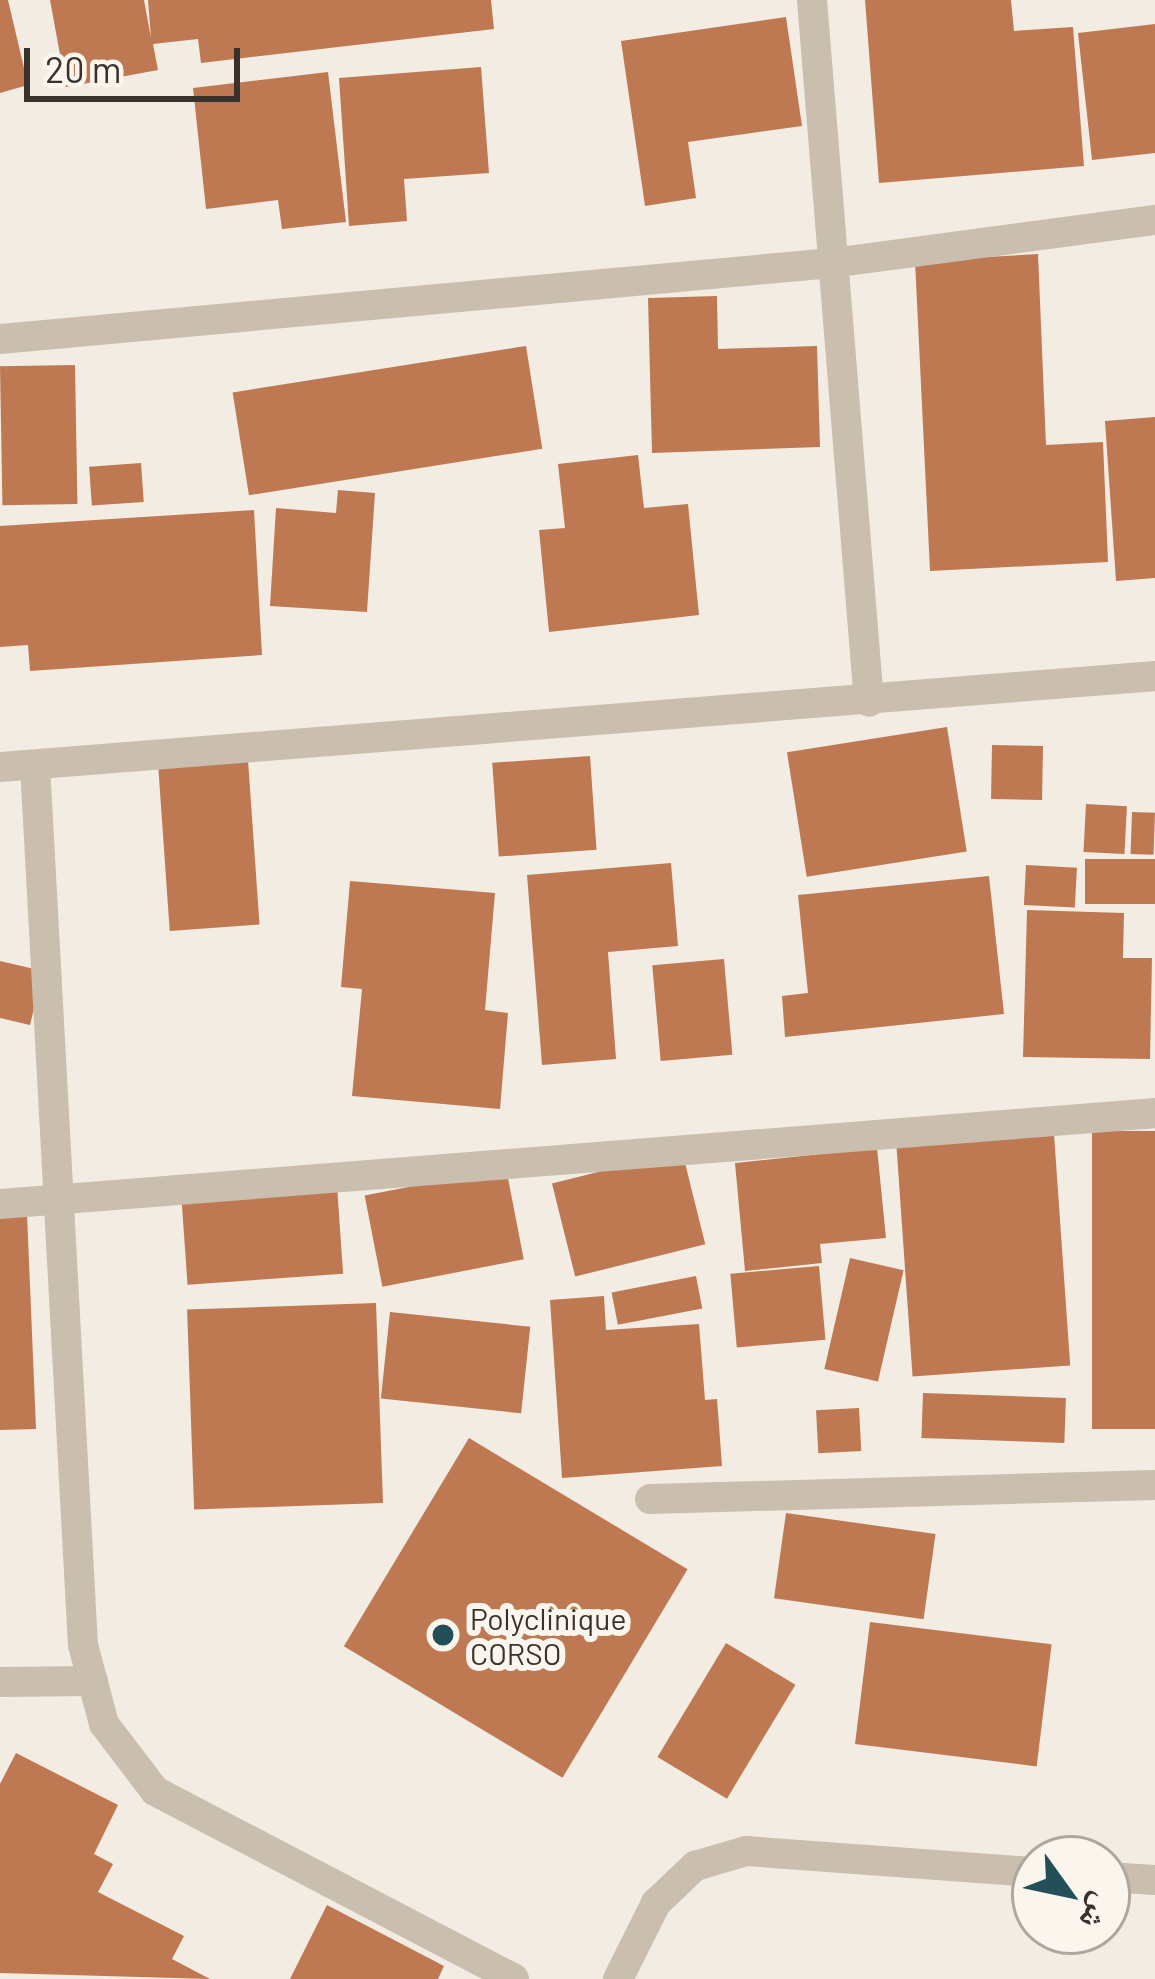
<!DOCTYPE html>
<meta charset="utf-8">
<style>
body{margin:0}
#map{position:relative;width:1155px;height:1979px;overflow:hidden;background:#f2ece2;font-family:Barlow,"Noto Naskh Arabic",sans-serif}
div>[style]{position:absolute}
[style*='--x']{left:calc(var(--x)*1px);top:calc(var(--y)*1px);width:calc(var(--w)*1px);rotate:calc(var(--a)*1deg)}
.building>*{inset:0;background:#be7953;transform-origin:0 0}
.street>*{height:30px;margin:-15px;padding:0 15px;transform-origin:15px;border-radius:15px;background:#cabeae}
.dots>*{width:33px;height:33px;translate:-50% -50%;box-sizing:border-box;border:6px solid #faf6ee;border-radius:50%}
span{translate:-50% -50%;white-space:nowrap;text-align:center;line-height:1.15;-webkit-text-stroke:12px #faf6ee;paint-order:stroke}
.poi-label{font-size:30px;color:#39312c}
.left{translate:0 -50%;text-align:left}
.north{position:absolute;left:1011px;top:1835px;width:120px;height:120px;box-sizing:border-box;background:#faf6ee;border:3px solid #ada7a0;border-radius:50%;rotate:123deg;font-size:33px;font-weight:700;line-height:48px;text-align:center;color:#39312c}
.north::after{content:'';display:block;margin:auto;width:42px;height:54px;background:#234f58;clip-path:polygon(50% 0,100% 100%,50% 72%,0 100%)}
.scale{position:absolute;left:24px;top:48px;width:216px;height:54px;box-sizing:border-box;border:6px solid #39312c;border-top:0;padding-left:15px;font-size:36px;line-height:42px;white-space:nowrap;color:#39312c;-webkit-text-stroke:9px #faf6ee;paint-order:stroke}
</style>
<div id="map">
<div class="building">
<i style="clip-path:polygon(0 0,8px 0,28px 85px,0 93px)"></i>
<i style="clip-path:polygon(50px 0,144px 0,151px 38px,148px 0,491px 0,494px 29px,201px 63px,198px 39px,153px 44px,158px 70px,66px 87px)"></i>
<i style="clip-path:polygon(865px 0,1011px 0,1014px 31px,1073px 27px,1084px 166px,879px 183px)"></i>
<i style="clip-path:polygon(786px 17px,802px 126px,688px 142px,696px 198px,645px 206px,621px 41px)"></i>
<i style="clip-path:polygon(1155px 24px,1155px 153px,1092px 160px,1078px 33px)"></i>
<i style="clip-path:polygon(481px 67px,489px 173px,404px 179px,407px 221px,349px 226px,339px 78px)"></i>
<i style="clip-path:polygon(328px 72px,346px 222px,282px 229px,278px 200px,206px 209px,193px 88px)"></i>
<i style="clip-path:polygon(1038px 254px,1046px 445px,1103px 442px,1108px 562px,930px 571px,915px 261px)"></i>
<i style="clip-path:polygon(717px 296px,718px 349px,817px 346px,820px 447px,652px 453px,648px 298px)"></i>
<i style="left:526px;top:346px;width:104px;height:297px;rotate:81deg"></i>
<i style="left:75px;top:365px;width:139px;height:75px;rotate:89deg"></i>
<i style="clip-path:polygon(1155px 417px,1155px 578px,1116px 581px,1105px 421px)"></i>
<i style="clip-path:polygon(638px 455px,644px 508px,688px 504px,699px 615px,549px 632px,539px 530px,565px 528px,558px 464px)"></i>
<i style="left:141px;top:463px;width:39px;height:52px;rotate:86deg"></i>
<i style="clip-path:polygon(338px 490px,375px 493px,367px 612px,270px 606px,276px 508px,336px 513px)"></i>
<i style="clip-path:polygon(254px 510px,262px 655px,30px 671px,28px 645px,0 647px,0 526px)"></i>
<i style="left:947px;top:727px;width:126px;height:162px;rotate:81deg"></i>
<i style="left:992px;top:745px;width:51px;height:54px;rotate:1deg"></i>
<i style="left:590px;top:756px;width:94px;height:98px;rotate:86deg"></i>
<i style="left:248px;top:760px;width:165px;height:90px;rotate:86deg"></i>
<i style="left:1086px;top:804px;width:41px;height:48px;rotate:3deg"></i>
<i style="left:1132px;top:812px;width:23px;height:42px;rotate:2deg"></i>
<i style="left:1155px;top:859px;width:45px;height:70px;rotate:90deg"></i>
<i style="clip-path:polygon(671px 863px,678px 946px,608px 952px,616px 1059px,542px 1065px,527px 875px)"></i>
<i style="left:1026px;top:865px;width:51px;height:40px;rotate:3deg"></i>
<i style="clip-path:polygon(989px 876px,1004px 1014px,785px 1037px,782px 996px,808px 993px,798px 895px)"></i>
<i style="clip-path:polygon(350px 881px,495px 893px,485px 1010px,508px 1013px,500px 1109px,352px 1096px,362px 989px,341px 987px)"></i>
<i style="clip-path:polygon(1027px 910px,1124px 913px,1123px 958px,1152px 958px,1150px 1059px,1023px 1057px)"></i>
<i style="left:724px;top:959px;width:96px;height:72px;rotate:85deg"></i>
<i style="clip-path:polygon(0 961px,43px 971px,30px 1025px,0 1018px)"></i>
<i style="left:1155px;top:1131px;width:298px;height:63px;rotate:90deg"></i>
<i style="left:1054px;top:1134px;width:232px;height:158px;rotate:86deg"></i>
<i style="clip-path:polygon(877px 1148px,886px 1238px,820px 1244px,822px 1263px,745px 1271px,735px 1163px)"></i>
<i style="left:682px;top:1151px;width:96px;height:134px;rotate:76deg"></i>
<i style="left:506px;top:1168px;width:93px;height:144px;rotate:79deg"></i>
<i style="left:337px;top:1186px;width:88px;height:156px;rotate:86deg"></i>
<i style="clip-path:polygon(27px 1214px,36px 1429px,0 1430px,0 1215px)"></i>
<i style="left:850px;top:1258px;width:55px;height:114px;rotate:13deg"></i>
<i style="left:819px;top:1266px;width:74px;height:89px;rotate:85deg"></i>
<i style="left:696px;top:1276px;width:33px;height:86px;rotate:79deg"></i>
<i style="clip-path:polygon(604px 1296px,606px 1330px,699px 1324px,705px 1400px,717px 1399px,722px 1466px,562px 1478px,550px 1300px)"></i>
<i style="left:376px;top:1303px;width:200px;height:189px;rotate:88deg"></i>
<i style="left:390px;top:1312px;width:141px;height:87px;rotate:6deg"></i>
<i style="left:923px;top:1393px;width:143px;height:45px;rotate:2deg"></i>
<i style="left:859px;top:1408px;width:43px;height:43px;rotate:87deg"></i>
<i style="left:469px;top:1438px;width:255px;height:243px;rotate:31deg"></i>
<i style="left:786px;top:1513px;width:151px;height:86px;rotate:8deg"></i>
<i style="left:870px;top:1622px;width:183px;height:123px;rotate:7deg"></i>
<i style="left:726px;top:1643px;width:81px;height:133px;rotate:31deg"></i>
<i style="clip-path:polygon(16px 1753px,118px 1805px,94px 1854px,113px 1864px,98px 1892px,184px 1936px,172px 1959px,210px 1979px,0 1973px,0 1784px)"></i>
<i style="clip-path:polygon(327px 1905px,444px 1966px,438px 1979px,290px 1979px)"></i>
</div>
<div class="street">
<i style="--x:812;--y:0;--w:704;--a:85.36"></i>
<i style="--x:0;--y:339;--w:835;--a:-5.22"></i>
<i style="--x:832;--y:263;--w:326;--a:-7.6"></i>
<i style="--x:35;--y:765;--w:881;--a:86.88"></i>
<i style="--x:83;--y:1645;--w:82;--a:75.1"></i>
<i style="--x:104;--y:1724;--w:84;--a:52.7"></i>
<i style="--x:155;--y:1791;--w:405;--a:27.6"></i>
<i style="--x:0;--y:767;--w:1159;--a:-4.5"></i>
<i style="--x:0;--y:1204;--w:1159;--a:-4.5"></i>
<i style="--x:650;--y:1499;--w:505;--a:-1.59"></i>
<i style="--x:0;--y:1682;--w:93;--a:-0.6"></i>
<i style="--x:1107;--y:1877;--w:48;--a:3.6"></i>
<i style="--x:618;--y:1979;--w:85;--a:-63.4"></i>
<i style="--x:656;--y:1903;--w:54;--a:-43.5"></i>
<i style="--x:695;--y:1866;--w:53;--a:-16.4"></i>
<i style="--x:746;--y:1851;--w:290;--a:4.2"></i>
</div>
<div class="dots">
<i style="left:443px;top:1635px;background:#234f58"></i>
</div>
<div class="poi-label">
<span class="left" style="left:470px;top:1635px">Polyclinique<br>CORSO</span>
</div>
<div class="north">ش</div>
<div class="scale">20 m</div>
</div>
